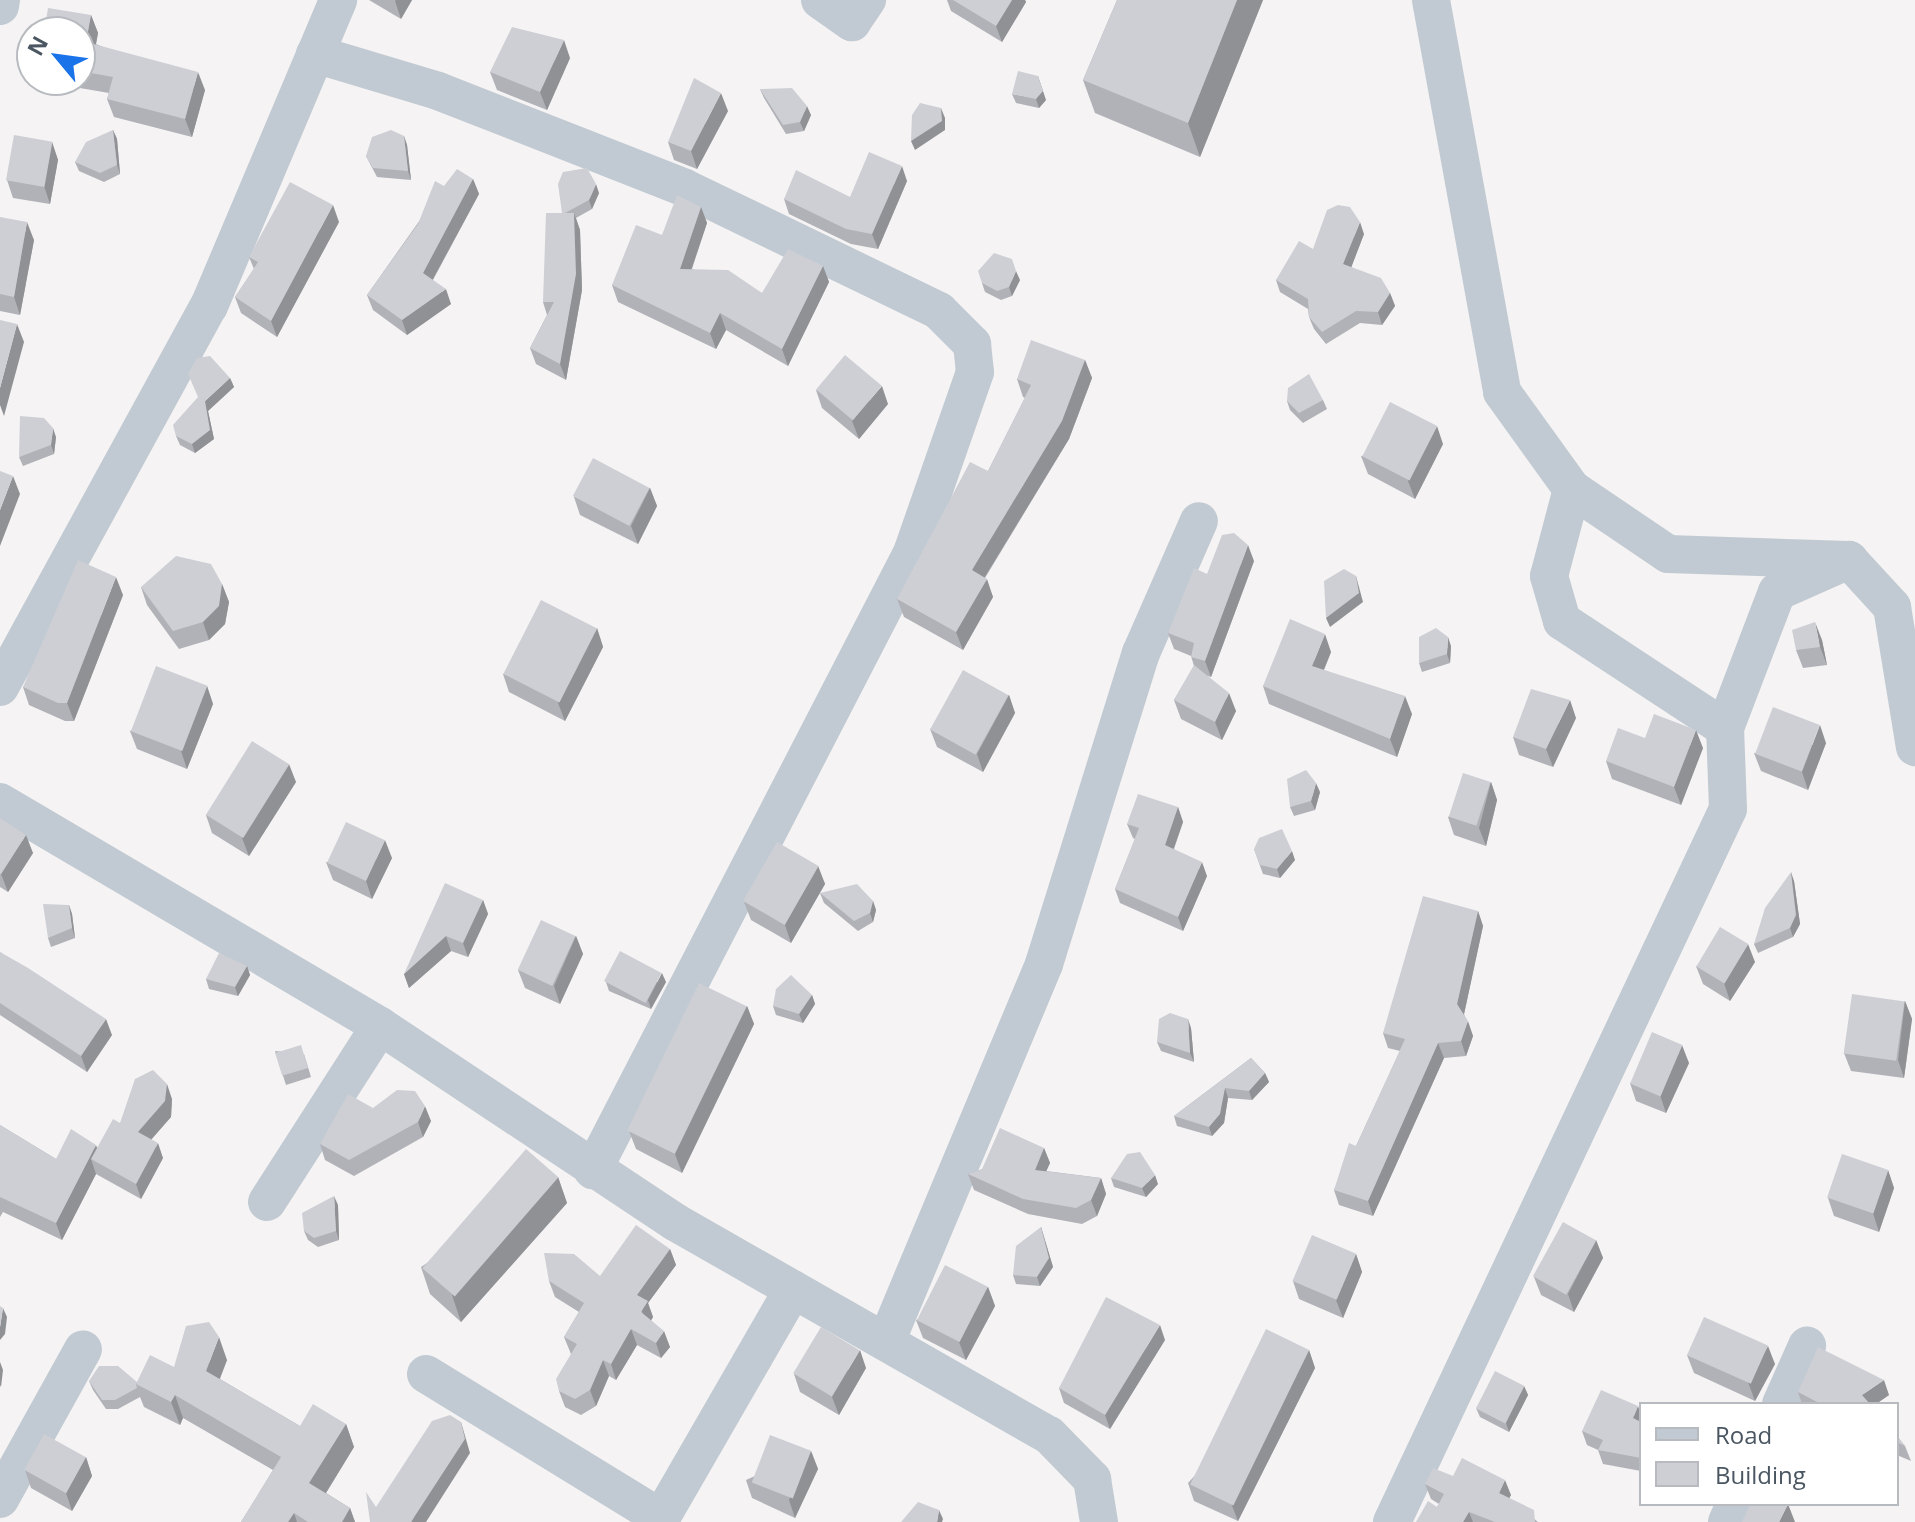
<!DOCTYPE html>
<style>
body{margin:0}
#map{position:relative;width:1915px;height:1522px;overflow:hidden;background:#f5f3f3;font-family:"Open Sans",sans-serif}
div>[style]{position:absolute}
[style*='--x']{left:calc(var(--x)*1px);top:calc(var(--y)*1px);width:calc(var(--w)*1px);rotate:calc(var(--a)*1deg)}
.minor>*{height:38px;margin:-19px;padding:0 19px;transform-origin:19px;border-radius:19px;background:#c1cad2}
.wall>*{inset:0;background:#b0b2b7}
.shaded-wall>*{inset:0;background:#909195}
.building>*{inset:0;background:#cdcfd5;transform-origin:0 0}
span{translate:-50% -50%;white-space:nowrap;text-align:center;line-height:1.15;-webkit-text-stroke:8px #fff;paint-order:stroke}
.legend{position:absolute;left:1639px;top:1402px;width:260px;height:104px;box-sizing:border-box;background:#fff;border:2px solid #b7bbc0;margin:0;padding:10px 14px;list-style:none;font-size:24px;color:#4a5661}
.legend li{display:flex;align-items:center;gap:16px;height:40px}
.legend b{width:40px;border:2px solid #b7bbc0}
.north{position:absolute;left:16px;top:16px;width:80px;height:80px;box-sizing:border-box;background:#fff;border:2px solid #b7bbc0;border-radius:50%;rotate:299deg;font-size:22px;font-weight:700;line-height:32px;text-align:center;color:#4a5661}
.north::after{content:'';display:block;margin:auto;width:28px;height:36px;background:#1a73e8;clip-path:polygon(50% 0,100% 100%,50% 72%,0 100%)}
</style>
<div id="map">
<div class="minor">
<i style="--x:820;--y:0;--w:39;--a:35"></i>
<i style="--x:852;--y:22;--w:27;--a:-56"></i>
<i style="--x:1431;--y:0;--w:398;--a:79.7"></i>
<i style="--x:1502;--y:392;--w:120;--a:54.2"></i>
<i style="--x:1572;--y:489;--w:116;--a:34.1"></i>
<i style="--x:1668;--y:554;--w:181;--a:1.9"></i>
<i style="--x:1849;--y:560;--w:64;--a:47.5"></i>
<i style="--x:1892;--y:607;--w:142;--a:80.7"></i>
<i style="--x:0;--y:6;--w:6;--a:-81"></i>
<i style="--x:315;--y:54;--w:128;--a:16.7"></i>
<i style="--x:438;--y:91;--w:265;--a:21.4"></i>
<i style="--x:685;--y:188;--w:282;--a:25.8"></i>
<i style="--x:939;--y:311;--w:47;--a:45"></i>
<i style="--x:972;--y:344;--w:28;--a:84"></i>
<i style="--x:975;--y:372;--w:192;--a:109.2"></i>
<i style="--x:912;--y:553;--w:695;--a:117.34"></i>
<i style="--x:1572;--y:489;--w:90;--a:104.8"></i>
<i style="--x:1549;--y:576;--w:47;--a:73.9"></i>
<i style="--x:1562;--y:621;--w:195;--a:33.3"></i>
<i style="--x:0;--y:687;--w:435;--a:-61.3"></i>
<i style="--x:209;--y:306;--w:332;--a:-67.1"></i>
<i style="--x:0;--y:802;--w:441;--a:30.5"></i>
<i style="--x:380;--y:1026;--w:354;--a:33.6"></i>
<i style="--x:675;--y:1222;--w:430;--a:29.7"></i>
<i style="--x:1049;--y:1435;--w:62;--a:45.7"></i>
<i style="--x:1092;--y:1479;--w:44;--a:80.8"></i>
<i style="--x:267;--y:1202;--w:209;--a:-57.3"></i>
<i style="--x:886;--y:1342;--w:410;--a:-67.3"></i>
<i style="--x:1044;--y:964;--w:326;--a:-72.7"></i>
<i style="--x:1141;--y:653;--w:144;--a:-66.3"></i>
<i style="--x:426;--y:1374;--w:276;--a:31.5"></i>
<i style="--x:661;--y:1518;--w:264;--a:-60"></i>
<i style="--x:1781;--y:1404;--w:64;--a:-65.9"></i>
<i style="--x:0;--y:1499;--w:171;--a:-61"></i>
<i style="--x:1392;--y:1522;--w:788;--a:-64.77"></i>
<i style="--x:1728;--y:809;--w:81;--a:-92.1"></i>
<i style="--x:1725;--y:728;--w:146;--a:-69.1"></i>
<i style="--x:1777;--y:592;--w:79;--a:-24"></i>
<i style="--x:1727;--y:1522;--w:20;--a:-66"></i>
</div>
<div class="wall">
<i style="clip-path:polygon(369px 0,412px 0,401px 19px)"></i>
<i style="clip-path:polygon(947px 0,1025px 0,1026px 2px,1002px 42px,951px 11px)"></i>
<i style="clip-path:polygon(1117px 0,1263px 0,1200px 157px,1095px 113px,1083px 80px)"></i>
<i style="clip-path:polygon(91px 15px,98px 33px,96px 44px,205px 90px,192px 137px,114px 117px,107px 99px,109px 93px,45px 82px,44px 80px,80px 80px,80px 32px)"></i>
<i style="clip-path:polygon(570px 58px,547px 110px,497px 90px,490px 72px)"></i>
<i style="clip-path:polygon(760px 89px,811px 115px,804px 131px,786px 134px,764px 98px)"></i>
<i style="clip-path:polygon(1012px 94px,1046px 100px,1039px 108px,1016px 103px)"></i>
<i style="clip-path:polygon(728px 111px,697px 169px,674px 160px,668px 142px)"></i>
<i style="clip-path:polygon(113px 130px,117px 139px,120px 174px,104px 182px,79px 171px,75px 162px)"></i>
<i style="clip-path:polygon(404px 136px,407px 145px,411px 180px,377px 177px,366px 156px)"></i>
<i style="clip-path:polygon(52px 142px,58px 160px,50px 204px,13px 198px,7px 180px)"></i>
<i style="clip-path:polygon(473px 179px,479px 194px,433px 280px,451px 304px,407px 335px,373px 310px,367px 295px,444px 186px)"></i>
<i style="clip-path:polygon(907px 181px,878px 249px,851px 244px,789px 214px,784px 199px,850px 197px)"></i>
<i style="clip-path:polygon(599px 193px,592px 209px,576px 218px,580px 230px,582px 290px,566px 380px,536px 364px,530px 348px,547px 315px,543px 302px,562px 213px)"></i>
<i style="clip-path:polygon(701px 207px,707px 223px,692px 269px,762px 293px,823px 266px,829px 282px,788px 366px,726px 330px,716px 349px,618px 302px,612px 285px,662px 235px)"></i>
<i style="clip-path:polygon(0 217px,34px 240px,20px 315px,0 311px)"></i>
<i style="clip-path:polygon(339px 222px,277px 337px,241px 313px,235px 297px,254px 269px,249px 257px)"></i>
<i style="clip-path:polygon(1364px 234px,1351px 267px,1390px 293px,1395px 306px,1382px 325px,1360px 323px,1326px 344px,1314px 329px,1309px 317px,1308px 309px,1280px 292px,1276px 280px,1313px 249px)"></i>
<i style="clip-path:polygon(1020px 280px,1012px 296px,1001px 300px,985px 292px,982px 283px)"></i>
<i style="clip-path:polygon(1085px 360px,1092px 378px,1069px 439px,985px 578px,993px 597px,963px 650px,904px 617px,897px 599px,988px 471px,1025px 398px,1023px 397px,1017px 379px)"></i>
<i style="clip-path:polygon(230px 378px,234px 387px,208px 411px,214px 439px,195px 453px,180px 445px,176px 436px)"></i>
<i style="clip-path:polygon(816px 390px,888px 404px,859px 439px,822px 408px)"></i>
<i style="clip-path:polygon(1323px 400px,1327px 409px,1303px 423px,1290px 410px,1287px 401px)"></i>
<i style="clip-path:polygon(56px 437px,54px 454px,23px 466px,19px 457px)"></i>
<i style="clip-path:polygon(1443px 444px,1415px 499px,1368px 474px,1361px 456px)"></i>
<i style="clip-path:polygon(650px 488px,657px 506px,638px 544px,580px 515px,574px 497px)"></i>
<i style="clip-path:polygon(1254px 561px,1211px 677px,1207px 676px,1236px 711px,1222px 740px,1181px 719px,1174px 700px,1194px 666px,1191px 656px,1174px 649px,1168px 633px,1207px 574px)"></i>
<i style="clip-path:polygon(222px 584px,229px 602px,225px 624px,209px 640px,179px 649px,147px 605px,141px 587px)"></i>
<i style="clip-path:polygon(123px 595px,74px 721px,65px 721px,29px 705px,23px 687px)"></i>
<i style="clip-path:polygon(597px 628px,603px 647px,565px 721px,509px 692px,503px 674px)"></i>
<i style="clip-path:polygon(1822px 640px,1827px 665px,1803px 668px,1796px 650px)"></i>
<i style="clip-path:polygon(1451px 646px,1450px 663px,1422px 672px,1419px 663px)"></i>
<i style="clip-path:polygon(1331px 652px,1324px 670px,1412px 714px,1397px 757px,1269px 704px,1263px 686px)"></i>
<i style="clip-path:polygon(207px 686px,213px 704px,187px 769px,137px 749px,130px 731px)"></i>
<i style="clip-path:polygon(1009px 695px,1015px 713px,983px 772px,937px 747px,930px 729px)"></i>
<i style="clip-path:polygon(1576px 718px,1553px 767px,1519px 755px,1513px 737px)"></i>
<i style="clip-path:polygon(1645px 738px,1703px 748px,1681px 805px,1612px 779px,1606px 761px)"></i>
<i style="clip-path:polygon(1826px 743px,1808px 790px,1761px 771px,1754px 753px)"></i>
<i style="clip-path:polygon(296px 782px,249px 856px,212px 833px,206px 815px)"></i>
<i style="clip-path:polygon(1491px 782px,1497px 800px,1486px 846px,1454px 835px,1448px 817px)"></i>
<i style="clip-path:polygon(1320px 792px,1315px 810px,1294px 816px,1290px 807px)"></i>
<i style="clip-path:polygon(1178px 807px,1183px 822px,1174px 849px,1207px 876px,1183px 931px,1120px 903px,1115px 889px,1135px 839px,1133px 838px,1127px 824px)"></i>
<i style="clip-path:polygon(0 818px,33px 853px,8px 892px,0 887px)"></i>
<i style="clip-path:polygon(1254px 849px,1295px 860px,1280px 878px,1263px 874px)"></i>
<i style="clip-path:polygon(392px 858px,372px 899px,333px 880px,326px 862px)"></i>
<i style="clip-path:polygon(818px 866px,825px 884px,791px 943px,751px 920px,744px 902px)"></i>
<i style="clip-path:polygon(1794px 881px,1800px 924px,1793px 937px,1758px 953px,1754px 944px)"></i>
<i style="clip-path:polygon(820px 893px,873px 901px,876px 910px,873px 922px,858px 931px,824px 903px)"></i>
<i style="clip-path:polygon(483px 900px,488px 914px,468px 957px,451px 951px,409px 988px,404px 974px)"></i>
<i style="clip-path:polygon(69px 905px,72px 914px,75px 938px,51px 947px,48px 938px)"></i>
<i style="clip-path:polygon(1478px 911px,1483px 926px,1464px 1014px,1473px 1036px,1466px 1056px,1444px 1058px,1373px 1216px,1339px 1205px,1334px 1190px,1356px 1146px,1400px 1051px,1388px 1048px,1383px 1033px)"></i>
<i style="clip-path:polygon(576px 936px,583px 954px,560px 1004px,525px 988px,518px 970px)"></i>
<i style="clip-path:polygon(0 952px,112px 1035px,87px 1072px,0 1015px)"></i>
<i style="clip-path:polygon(1755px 962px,1730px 1001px,1703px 984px,1696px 966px)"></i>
<i style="clip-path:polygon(247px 966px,250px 975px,238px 996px,209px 989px,206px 979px)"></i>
<i style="clip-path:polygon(606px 982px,666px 982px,651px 1009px,609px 991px)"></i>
<i style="clip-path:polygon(812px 995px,815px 1004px,803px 1023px,776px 1015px,773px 1006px)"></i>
<i style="clip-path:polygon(1905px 1001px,1912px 1019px,1904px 1078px,1851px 1071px,1844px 1053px)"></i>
<i style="clip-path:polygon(747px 1006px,754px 1024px,682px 1173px,636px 1149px,629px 1131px)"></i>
<i style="clip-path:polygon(1191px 1028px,1194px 1062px,1161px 1051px,1157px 1042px)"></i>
<i style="clip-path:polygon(275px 1051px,304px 1054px,311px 1077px,286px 1085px)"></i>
<i style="clip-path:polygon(1251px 1058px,1265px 1073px,1269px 1082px,1252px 1100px,1228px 1098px,1224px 1123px,1212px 1136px,1177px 1126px,1174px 1116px)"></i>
<i style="clip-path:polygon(1689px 1063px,1666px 1113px,1636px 1101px,1630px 1083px)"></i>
<i style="clip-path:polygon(172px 1099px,171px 1117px,151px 1139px,163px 1158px,141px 1199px,96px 1174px,62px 1240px,3px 1212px,0 1217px,0 1125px,56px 1159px,97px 1148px,120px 1123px)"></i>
<i style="clip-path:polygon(373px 1108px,431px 1121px,423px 1137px,354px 1176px,325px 1160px,320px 1144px)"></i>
<i style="clip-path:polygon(1044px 1148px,1050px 1163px,1046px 1171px,1101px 1178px,1106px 1194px,1097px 1216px,1082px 1224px,1028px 1214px,974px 1190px,968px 1174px)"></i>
<i style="clip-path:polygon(1888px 1170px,1894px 1188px,1879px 1232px,1834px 1216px,1828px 1198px)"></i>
<i style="clip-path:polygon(558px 1177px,567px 1203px,461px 1322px,430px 1294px,421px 1267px)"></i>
<i style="clip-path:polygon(1111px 1178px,1158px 1184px,1146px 1197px,1114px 1187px)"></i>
<i style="clip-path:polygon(338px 1205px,339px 1240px,318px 1247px,308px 1240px,304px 1231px)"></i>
<i style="clip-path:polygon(1041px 1227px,1053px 1267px,1040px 1286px,1016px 1284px,1013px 1275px)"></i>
<i style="clip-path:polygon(1596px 1240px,1603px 1258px,1574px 1312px,1541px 1295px,1534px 1277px)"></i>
<i style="clip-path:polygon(670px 1249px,676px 1265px,648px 1303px,653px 1317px,651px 1320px,670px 1347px,661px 1358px,637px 1345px,616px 1380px,609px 1376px,596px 1406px,581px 1415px,565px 1407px,559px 1391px,571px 1354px,564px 1337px,579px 1312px,555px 1297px,549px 1281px,600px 1276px)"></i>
<i style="clip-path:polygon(1356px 1254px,1362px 1272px,1343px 1318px,1299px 1299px,1293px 1281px)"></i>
<i style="clip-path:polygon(988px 1287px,995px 1306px,966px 1360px,923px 1338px,916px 1320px)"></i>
<i style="clip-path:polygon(1165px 1340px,1110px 1429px,1064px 1403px,1059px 1388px)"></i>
<i style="clip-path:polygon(1309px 1350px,1315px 1368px,1238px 1521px,1194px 1501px,1188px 1483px)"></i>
<i style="clip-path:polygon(1687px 1355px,1775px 1364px,1755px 1401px,1694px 1373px)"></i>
<i style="clip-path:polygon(227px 1360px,220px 1379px,300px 1426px,346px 1424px,354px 1447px,326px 1493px,350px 1508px,355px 1522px,241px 1522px,273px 1470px,183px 1418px,180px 1425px,144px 1407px,140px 1397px,118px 1409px,106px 1409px,93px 1390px,89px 1381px,137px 1382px,174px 1367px)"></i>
<i style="clip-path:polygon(866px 1368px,839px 1415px,800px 1392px,794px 1374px)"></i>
<i style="clip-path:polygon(1524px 1386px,1528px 1395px,1509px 1432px,1480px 1417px,1476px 1408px)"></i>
<i style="clip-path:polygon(1798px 1392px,1889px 1395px,1876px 1404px,1802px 1404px)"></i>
<i style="clip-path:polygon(1641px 1414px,1641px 1471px,1603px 1464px,1598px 1450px,1587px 1445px,1582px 1431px)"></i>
<i style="clip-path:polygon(1897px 1436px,1905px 1446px,1911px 1461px,1897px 1455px)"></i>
<i style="clip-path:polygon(811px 1451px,818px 1469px,795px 1518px,752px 1498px,746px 1480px)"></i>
<i style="clip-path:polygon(86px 1457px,92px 1476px,72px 1511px,31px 1488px,25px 1470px)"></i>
<i style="clip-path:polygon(1425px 1484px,1511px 1495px,1509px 1498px,1538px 1522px,1416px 1522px,1437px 1507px,1439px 1504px,1431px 1499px)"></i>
</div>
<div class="shaded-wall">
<i style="clip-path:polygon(396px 0,412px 0,401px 19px,395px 1px)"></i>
<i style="clip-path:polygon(1012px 0,1025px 0,1026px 2px,1002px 42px,996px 26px)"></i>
<i style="clip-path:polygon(1237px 0,1263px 0,1200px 157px,1188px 123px)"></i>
<i style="clip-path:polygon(91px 15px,98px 33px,93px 60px,86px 42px)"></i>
<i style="clip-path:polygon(564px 40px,570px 58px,547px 110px,540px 92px)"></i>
<i style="clip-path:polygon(198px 72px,205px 90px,192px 137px,185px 119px)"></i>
<i style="clip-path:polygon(1038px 76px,1046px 100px,1039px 108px,1036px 99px)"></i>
<i style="clip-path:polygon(721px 93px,728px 111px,697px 169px,691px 151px)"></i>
<i style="clip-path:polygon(807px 106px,811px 115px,804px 131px,800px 122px)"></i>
<i style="clip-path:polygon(941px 108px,945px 118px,945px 130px,915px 150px,911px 141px)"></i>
<i style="clip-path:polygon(113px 130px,117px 139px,120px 174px,117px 165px)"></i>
<i style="clip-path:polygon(404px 136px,407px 145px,411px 180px,408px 171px)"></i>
<i style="clip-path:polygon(52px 142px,58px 160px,50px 204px,44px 186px)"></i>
<i style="clip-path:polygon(902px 166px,907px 181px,878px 249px,872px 234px)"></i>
<i style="clip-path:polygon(473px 179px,479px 194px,428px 288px,423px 273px)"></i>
<i style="clip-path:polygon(596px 184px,599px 193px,592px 209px,589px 200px)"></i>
<i style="clip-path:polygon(333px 205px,339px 222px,277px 337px,271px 321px)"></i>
<i style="clip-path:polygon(701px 207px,707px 223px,686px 285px,680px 269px)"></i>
<i style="clip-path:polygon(574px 213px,580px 230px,582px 290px,566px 380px,560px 364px)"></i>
<i style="clip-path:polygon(27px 222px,34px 240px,20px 315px,14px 297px)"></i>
<i style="clip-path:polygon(1360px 222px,1364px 234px,1348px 276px,1343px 264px)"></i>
<i style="clip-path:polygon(823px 266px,829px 282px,788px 366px,782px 349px)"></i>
<i style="clip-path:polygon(1016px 271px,1020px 280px,1012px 296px,1009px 287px)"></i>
<i style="clip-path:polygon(446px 289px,451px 304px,407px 335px,402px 320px)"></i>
<i style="clip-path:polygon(1390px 293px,1395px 306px,1382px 325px,1378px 312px)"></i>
<i style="clip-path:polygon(720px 313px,726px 330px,716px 349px,710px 333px)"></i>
<i style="clip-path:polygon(17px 324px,24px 342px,4px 416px,0 405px,0 388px)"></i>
<i style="clip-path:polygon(1085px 360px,1092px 378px,1069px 439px,978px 588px,972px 570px)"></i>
<i style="clip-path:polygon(230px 378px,234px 387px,208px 411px,214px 439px,195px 453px,192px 444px,205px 401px)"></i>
<i style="clip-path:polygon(882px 386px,888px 404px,859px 439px,852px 421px)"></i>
<i style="clip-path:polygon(1437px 426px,1443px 444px,1415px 499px,1408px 481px)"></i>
<i style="clip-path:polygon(53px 428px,56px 437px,54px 454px,51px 445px)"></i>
<i style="clip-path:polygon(13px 476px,20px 494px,0 546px,0 510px)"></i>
<i style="clip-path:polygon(650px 488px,657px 506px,638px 544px,631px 526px)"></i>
<i style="clip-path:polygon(1248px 545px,1254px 561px,1211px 677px,1205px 661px)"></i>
<i style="clip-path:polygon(1356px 576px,1363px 602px,1330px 627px,1326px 618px)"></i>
<i style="clip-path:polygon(116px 577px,123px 595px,74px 721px,67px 703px)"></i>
<i style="clip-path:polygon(987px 579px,993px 597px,963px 650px,956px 632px)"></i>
<i style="clip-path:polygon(222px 584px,229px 602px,225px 624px,209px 640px,203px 622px)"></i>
<i style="clip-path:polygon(1815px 622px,1822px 640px,1827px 665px,1820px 647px)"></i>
<i style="clip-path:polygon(597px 628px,603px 647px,565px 721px,558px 703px)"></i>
<i style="clip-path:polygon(1325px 634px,1331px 652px,1318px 684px,1312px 666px)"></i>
<i style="clip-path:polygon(1448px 637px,1451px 646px,1450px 663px,1447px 654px)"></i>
<i style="clip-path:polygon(207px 686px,213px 704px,187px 769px,181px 751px)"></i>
<i style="clip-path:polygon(1229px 693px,1236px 711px,1222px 740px,1215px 722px)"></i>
<i style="clip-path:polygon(1009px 695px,1015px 713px,983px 772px,977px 754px)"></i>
<i style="clip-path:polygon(1405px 696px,1412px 714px,1397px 757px,1390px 739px)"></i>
<i style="clip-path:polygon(1570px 700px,1576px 718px,1553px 767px,1546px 749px)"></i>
<i style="clip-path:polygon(1820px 725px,1826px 743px,1808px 790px,1802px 772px)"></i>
<i style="clip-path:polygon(1696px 730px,1703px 748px,1681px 805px,1674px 787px)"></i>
<i style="clip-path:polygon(289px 764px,296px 782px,249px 856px,242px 838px)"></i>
<i style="clip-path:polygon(1491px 782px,1497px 800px,1486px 846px,1479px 828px)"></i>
<i style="clip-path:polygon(1316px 783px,1320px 792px,1315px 810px,1311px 801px)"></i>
<i style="clip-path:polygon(1178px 807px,1183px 822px,1170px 859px,1165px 845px)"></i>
<i style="clip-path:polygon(26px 835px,33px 853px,8px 892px,1px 874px)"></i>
<i style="clip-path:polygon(385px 840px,392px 858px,372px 899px,366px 881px)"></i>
<i style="clip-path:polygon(1292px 851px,1295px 860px,1280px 878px,1277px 869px)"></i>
<i style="clip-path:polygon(1202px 862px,1207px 876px,1183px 931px,1178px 917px)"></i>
<i style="clip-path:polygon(818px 866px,825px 884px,791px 943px,785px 925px)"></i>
<i style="clip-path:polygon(1791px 872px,1794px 881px,1800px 924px,1793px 937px,1790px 928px)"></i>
<i style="clip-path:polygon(483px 900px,488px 914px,468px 957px,463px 943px)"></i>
<i style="clip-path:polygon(873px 901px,876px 910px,873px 922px,870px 913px)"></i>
<i style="clip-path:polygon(69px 905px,72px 914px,75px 938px,72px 928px)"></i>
<i style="clip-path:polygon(1478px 911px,1483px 926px,1463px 1019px,1457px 1004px)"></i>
<i style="clip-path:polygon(446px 936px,451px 951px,409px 988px,404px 974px)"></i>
<i style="clip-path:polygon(576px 936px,583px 954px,560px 1004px,554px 986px)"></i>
<i style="clip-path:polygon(1748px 944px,1755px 962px,1730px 1001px,1724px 983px)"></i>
<i style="clip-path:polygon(247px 966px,250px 975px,238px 996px,235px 987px)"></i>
<i style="clip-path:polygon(662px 973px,666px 982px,651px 1009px,648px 1000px)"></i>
<i style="clip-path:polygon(812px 995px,815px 1004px,803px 1023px,799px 1014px)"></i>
<i style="clip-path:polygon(1905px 1001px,1912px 1019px,1904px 1078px,1898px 1060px)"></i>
<i style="clip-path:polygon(747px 1006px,754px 1024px,682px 1173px,675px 1154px)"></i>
<i style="clip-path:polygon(106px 1019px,112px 1035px,87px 1072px,81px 1056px)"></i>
<i style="clip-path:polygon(1188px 1019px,1191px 1028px,1194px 1062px,1190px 1053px)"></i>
<i style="clip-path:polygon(1468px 1021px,1473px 1036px,1466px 1056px,1461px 1041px)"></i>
<i style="clip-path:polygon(1438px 1043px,1444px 1058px,1373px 1216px,1368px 1201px)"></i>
<i style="clip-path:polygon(1682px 1045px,1689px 1063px,1666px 1113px,1660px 1095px)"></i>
<i style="clip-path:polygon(1265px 1073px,1269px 1082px,1252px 1100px,1249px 1091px)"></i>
<i style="clip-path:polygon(167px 1084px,172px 1099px,171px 1117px,144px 1148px,138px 1132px)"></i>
<i style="clip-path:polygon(1225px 1088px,1228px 1098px,1224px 1123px,1212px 1136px,1209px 1127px)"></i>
<i style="clip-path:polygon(425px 1106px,431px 1121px,423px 1137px,418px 1122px)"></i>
<i style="clip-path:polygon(158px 1143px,163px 1158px,141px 1199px,136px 1184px)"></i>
<i style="clip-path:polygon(96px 1145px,102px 1162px,91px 1159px,96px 1174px,62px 1240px,56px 1223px)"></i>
<i style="clip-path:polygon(1044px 1148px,1050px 1163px,1040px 1185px,1035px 1170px)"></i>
<i style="clip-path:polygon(1888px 1170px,1894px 1188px,1879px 1232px,1873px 1213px)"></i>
<i style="clip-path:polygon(1155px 1175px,1158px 1184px,1146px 1197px,1142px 1188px)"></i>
<i style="clip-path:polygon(558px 1177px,567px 1203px,461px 1322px,452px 1295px)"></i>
<i style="clip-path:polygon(1101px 1178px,1106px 1194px,1097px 1216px,1091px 1200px)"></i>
<i style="clip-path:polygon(334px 1196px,338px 1205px,339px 1240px,336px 1231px)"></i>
<i style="clip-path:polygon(1041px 1227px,1053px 1267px,1040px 1286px,1037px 1277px)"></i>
<i style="clip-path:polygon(1596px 1240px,1603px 1258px,1574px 1312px,1568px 1294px)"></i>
<i style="clip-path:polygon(670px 1249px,676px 1265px,648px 1303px,653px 1317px,647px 1328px,637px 1295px)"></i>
<i style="clip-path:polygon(1356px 1254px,1362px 1272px,1343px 1318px,1336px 1300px)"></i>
<i style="clip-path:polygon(988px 1287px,995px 1306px,966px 1360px,959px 1342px)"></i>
<i style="clip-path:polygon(3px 1308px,7px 1317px,5px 1334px,0 1340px,0 1327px)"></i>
<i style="clip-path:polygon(1160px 1325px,1165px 1340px,1110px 1429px,1105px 1415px)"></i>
<i style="clip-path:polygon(631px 1329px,637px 1345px,616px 1380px,611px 1364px)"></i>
<i style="clip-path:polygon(664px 1331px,670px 1347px,661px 1358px,656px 1343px)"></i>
<i style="clip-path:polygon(219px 1337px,227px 1360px,214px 1393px,206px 1371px)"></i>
<i style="clip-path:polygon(1768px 1346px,1775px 1364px,1755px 1401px,1748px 1382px)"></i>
<i style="clip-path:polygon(860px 1350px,866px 1368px,839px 1415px,832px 1397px)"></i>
<i style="clip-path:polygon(1309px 1350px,1315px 1368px,1238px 1521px,1231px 1503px)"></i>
<i style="clip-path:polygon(603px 1360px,609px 1376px,596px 1406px,590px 1390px)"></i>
<i style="clip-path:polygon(0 1362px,3px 1370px,1px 1387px,0 1385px)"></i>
<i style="clip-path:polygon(1884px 1380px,1889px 1395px,1876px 1404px,1866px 1404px,1862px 1395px)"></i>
<i style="clip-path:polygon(1524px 1386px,1528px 1395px,1509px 1432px,1506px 1423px)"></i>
<i style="clip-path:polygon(175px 1395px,183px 1418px,180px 1425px,171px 1402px)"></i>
<i style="clip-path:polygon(1638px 1406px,1641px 1414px,1641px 1426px,1633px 1418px)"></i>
<i style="clip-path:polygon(461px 1422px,470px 1453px,426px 1522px,411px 1522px)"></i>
<i style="clip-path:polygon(346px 1424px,354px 1447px,318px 1506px,309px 1483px)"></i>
<i style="clip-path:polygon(811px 1451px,818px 1469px,795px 1518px,789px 1500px)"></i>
<i style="clip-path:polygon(86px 1457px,92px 1476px,72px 1511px,66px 1493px)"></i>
<i style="clip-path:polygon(1505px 1480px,1511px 1495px,1504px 1508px,1499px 1493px)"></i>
<i style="clip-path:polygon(1788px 1504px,1795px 1522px,1779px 1522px)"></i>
<i style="clip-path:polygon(350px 1508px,355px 1522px,342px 1522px)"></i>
<i style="clip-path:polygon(939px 1510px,943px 1519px,942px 1522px,937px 1522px)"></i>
<i style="clip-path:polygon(1469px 1512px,1473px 1522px,1463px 1522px)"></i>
<i style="clip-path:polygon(294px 1513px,297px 1522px,288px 1522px)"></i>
</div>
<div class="building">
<i style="clip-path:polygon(953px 0,1012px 0,996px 26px)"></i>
<i style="clip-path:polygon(1117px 0,1237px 0,1188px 123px,1083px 80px)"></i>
<i style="clip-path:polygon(48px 8px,91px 15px,86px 42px,198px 72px,185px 119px,107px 99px,113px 77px,80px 71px,80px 32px,44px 32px)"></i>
<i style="clip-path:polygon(512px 27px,564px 40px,540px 92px,490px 72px)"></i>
<i style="clip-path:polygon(1018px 71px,1038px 76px,1043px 91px,1036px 99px,1012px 94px)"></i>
<i style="clip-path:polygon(694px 78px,721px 93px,691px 151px,668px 142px)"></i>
<i style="clip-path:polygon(792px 88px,807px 106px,800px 122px,783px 125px,760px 89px)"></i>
<i style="clip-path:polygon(920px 103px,941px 108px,942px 121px,911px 141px,912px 115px)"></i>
<i style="clip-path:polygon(113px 130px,117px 165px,100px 173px,75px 162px,86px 142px)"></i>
<i style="clip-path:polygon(391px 130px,404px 136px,408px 171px,373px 168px,366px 156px,372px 137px)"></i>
<i style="left:14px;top:135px;width:39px;height:46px;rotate:10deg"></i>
<i style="clip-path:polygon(869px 152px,902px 166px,872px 234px,846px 229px,784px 199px,796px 170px,850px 197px)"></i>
<i style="clip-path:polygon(587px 168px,596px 184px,589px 200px,565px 213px,562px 213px,558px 184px,563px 172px)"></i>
<i style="clip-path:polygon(457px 169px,473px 179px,423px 273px,446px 289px,402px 320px,367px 295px,418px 224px,435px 181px,444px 186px)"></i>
<i style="clip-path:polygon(290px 182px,333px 205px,271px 321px,235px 297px,258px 262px,249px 257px)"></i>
<i style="clip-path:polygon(677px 195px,701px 207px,680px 269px,728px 270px,762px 293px,788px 249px,823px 266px,782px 349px,720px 313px,710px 333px,612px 285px,636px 225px,662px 235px)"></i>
<i style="clip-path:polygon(1338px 205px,1350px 207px,1360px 222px,1343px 264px,1381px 278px,1390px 293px,1378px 312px,1356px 311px,1322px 332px,1309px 317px,1308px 299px,1276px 280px,1299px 241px,1313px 249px,1327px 210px)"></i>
<i style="clip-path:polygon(546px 213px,574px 213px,576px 274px,560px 364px,530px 348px,554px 302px,543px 302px)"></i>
<i style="clip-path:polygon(0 217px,27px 222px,14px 297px,0 294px)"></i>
<i style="clip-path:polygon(994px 253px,1012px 259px,1016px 271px,1009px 287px,997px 291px,982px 283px,978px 271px)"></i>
<i style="clip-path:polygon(0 320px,17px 324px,0 388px)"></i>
<i style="clip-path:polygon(1031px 340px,1085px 360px,1062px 421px,972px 570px,987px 579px,956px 632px,897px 599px,970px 462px,988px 471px,1031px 385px,1017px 379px)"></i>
<i style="left:845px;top:355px;width:48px;height:45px;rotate:40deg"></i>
<i style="clip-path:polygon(210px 356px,230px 378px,205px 401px,210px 430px,192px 444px,176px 436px,173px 425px,198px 397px,188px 374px,197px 358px)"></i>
<i style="clip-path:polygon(1309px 374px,1323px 400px,1299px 413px,1287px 401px,1288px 388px)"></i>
<i style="left:1390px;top:402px;width:53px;height:61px;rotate:27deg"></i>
<i style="clip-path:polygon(20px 416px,44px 418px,53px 428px,51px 445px,19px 457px)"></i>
<i style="left:593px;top:458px;width:64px;height:43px;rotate:28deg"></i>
<i style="clip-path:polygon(0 471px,13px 476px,0 510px)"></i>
<i style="clip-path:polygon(1234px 533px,1248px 545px,1205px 661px,1191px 657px,1194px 643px,1168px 633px,1194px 568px,1207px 574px,1222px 535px)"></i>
<i style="clip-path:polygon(176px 556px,211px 564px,222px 584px,219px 606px,203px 622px,173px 631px,141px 587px)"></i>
<i style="clip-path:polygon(78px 560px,116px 577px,67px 703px,58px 703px,23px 687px)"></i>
<i style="clip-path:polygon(1344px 569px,1356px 576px,1359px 593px,1326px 618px,1324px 581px)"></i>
<i style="left:541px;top:600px;width:63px;height:83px;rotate:27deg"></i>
<i style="clip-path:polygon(1290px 619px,1325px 634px,1312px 666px,1405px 696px,1390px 739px,1263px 686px)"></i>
<i style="clip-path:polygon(1815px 622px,1820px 647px,1796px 650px,1792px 630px)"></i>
<i style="clip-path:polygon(1436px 628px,1448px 637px,1447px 654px,1419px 663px,1419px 637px)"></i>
<i style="clip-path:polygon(1194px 665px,1229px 693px,1215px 722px,1174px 700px)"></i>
<i style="left:156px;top:666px;width:55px;height:70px;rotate:21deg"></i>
<i style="left:963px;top:670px;width:52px;height:68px;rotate:29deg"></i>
<i style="clip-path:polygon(1531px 689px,1570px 700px,1546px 749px,1513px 737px)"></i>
<i style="left:1773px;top:707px;width:50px;height:50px;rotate:21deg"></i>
<i style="clip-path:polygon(1654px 714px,1696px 730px,1674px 787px,1606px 761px,1618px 728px,1645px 738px)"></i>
<i style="left:252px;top:741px;width:44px;height:87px;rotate:32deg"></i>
<i style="clip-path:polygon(1306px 770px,1316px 783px,1311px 801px,1290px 807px,1287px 779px)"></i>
<i style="left:1463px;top:773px;width:29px;height:46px;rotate:18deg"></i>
<i style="clip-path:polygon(1138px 794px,1178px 807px,1165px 845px,1202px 862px,1178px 917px,1115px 889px,1139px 828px,1127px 824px)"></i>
<i style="clip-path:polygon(0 818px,26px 835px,1px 874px,0 874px)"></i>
<i style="left:346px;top:822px;width:43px;height:45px;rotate:25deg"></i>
<i style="clip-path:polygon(1282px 829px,1292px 851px,1277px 869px,1260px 865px,1254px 849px,1259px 838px)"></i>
<i style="left:777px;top:842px;width:48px;height:68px;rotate:30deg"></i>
<i style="clip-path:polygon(1791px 872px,1796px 915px,1790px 928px,1754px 944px,1765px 908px)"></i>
<i style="clip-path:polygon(445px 883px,483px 900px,463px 943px,446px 936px,404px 974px)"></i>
<i style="clip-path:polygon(857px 884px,873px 901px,870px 913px,854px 921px,820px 893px)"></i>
<i style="clip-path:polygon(1423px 896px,1478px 911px,1457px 1004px,1468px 1021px,1461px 1041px,1438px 1043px,1368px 1201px,1334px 1190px,1349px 1143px,1356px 1146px,1405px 1039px,1383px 1033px)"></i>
<i style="clip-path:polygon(43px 904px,69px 905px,72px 928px,48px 938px)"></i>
<i style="left:541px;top:920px;width:38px;height:55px;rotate:25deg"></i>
<i style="left:1720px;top:927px;width:33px;height:46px;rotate:31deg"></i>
<i style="left:620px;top:951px;width:47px;height:34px;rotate:28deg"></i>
<i style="clip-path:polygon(0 952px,28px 968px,106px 1019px,81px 1056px,0 1003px)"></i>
<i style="clip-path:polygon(219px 953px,247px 966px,235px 987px,206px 979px)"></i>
<i style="clip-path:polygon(791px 975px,812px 995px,799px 1014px,773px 1006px,776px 989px)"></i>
<i style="left:699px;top:983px;width:53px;height:164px;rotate:26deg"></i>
<i style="left:1852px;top:994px;width:53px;height:60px;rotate:8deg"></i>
<i style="clip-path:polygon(1170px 1013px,1188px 1019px,1190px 1053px,1157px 1042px,1159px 1019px)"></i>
<i style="left:1652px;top:1032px;width:33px;height:56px;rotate:23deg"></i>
<i style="left:301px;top:1045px;width:24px;height:27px;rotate:73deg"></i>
<i style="clip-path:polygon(1251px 1058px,1265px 1073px,1249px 1091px,1225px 1088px,1220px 1114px,1209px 1127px,1174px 1116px)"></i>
<i style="clip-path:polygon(153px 1070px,167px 1084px,165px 1101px,138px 1132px,158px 1143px,136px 1184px,91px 1159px,113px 1119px,120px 1123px,135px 1079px)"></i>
<i style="clip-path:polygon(397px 1090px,415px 1091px,425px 1106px,418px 1122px,349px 1160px,320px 1144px,348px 1094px,373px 1108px)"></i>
<i style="clip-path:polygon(0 1125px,56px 1159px,71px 1129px,96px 1145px,56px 1223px,0 1197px)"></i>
<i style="clip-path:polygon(1000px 1128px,1044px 1148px,1035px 1170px,1101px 1178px,1091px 1200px,1076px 1208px,1023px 1199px,968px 1174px,982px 1169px)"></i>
<i style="left:526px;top:1149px;width:43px;height:158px;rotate:41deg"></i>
<i style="clip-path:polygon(1140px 1152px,1155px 1175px,1142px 1188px,1111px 1178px,1127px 1154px)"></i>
<i style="left:1842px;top:1154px;width:49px;height:46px;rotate:19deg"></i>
<i style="clip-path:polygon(334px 1196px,336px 1231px,314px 1238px,304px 1231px,302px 1213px)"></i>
<i style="left:1563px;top:1222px;width:38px;height:62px;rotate:29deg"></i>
<i style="clip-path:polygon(636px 1225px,670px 1249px,637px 1295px,648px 1301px,641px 1312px,664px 1331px,656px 1343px,631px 1329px,611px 1364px,603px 1360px,590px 1390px,575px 1399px,559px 1391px,556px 1379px,577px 1344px,564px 1337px,584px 1303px,549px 1281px,544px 1253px,574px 1254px,600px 1276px)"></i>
<i style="clip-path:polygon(1041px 1227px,1049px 1258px,1037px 1277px,1013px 1275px,1016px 1246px)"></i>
<i style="left:1312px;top:1235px;width:48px;height:50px;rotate:23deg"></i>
<i style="left:945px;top:1265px;width:48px;height:62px;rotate:27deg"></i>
<i style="clip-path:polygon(1106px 1297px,1160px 1325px,1105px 1415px,1059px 1388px)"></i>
<i style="clip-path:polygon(0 1306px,3px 1308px,0 1327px)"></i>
<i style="left:1704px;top:1317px;width:70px;height:42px;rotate:24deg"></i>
<i style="clip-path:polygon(209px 1322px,219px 1337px,206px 1371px,300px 1426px,313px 1404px,346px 1424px,309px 1483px,350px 1508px,342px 1522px,308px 1522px,294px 1513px,288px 1522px,241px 1522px,281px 1457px,175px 1395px,171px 1402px,136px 1384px,150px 1355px,174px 1367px,186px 1326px)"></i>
<i style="left:821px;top:1327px;width:45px;height:54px;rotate:31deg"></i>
<i style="left:1266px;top:1329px;width:48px;height:173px;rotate:26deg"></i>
<i style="clip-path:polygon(1818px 1347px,1884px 1380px,1862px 1395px,1870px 1404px,1821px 1404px,1798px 1392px)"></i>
<i style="clip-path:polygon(99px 1366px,118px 1366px,137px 1382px,136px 1384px,137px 1388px,115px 1400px,102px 1400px,89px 1381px)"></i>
<i style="left:1495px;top:1371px;width:33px;height:42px;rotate:27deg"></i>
<i style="clip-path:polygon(1601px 1390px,1638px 1406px,1633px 1418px,1641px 1422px,1641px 1458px,1598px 1450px,1603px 1440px,1582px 1431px)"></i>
<i style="clip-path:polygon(450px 1415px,461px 1422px,465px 1439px,411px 1522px,370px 1522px,366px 1492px,376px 1507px,432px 1421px)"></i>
<i style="left:44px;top:1434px;width:48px;height:41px;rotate:29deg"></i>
<i style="left:770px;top:1435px;width:44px;height:51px;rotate:21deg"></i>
<i style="clip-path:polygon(1897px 1436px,1905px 1446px,1897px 1442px)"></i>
<i style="clip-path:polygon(1462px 1458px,1505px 1480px,1499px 1493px,1534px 1510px,1535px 1522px,1495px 1522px,1469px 1512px,1463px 1522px,1416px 1522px,1428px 1501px,1437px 1507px,1444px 1494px,1425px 1484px,1433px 1468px,1453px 1476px)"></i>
<i style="clip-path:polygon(918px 1502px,939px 1510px,937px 1522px,901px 1522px)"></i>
<i style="clip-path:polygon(1750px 1504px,1788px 1504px,1779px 1522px,1742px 1522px)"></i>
</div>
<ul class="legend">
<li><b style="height:10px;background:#c1cad2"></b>Road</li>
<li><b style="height:22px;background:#cdcfd5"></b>Building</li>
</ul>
<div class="north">N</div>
</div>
